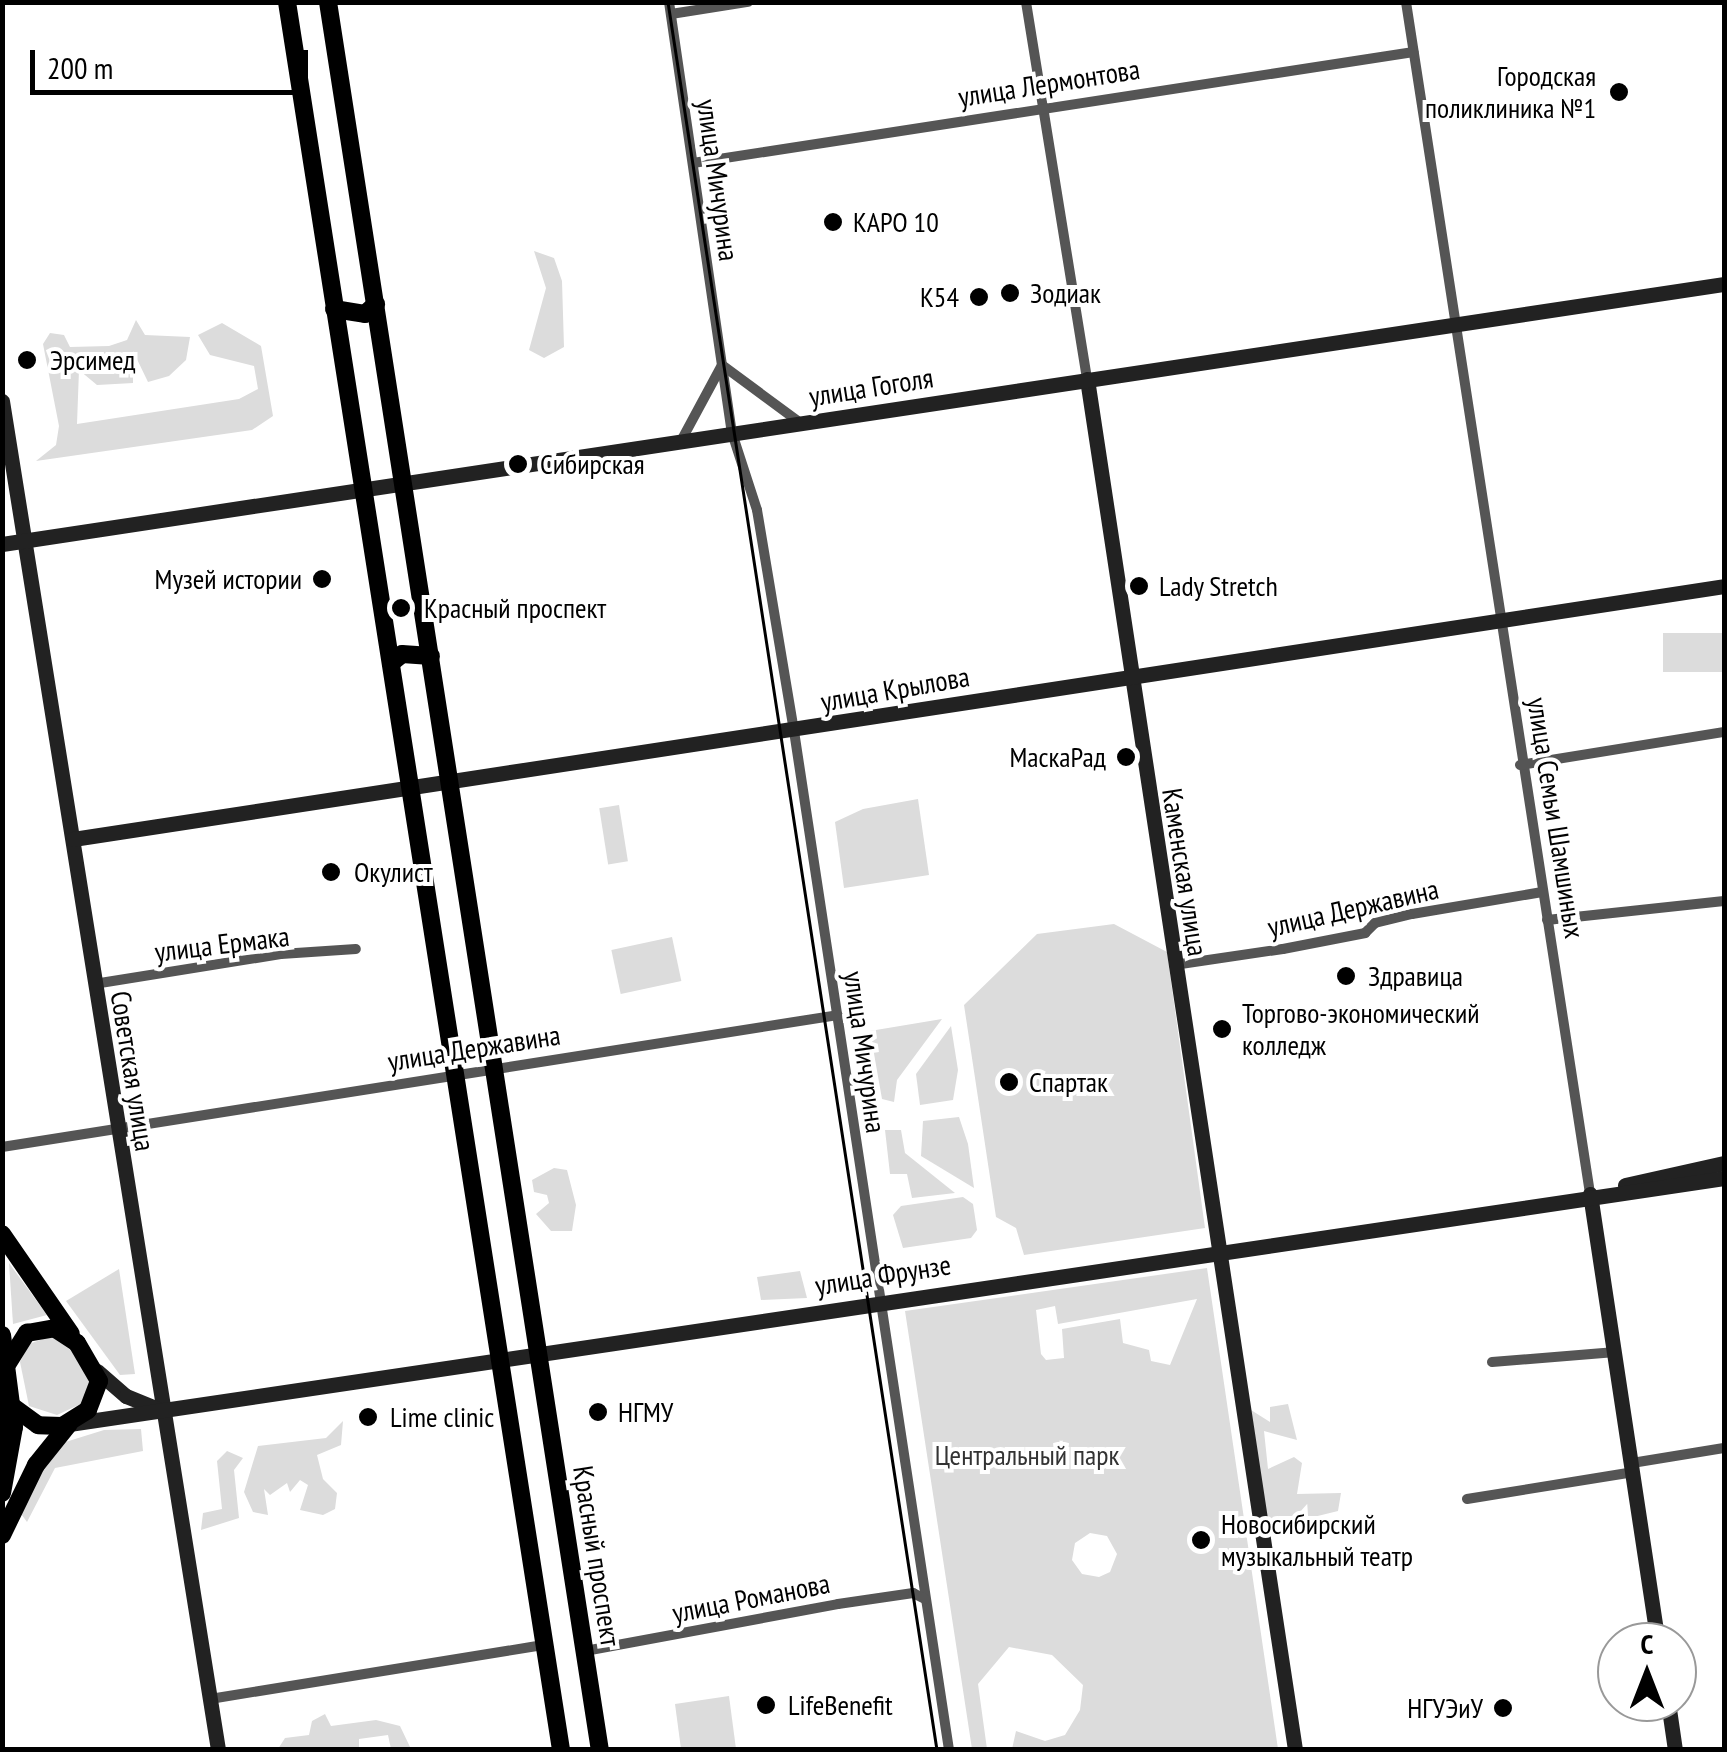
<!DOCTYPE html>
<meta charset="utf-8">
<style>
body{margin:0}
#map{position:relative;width:1727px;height:1752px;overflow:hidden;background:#fff;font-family:"PT Sans Narrow",sans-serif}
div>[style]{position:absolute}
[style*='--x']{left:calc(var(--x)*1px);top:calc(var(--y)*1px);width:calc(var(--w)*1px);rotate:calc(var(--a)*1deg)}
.green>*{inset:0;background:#dcdcdc;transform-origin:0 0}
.street>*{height:10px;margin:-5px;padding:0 5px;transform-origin:5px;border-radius:5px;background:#555}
.secondary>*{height:15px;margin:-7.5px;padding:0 7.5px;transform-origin:7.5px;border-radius:7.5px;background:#222}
.primary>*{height:18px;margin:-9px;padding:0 9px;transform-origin:9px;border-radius:9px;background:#000}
.tram>*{height:2.5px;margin:-1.25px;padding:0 1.25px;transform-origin:1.25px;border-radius:1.25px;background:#000}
.dots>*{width:28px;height:28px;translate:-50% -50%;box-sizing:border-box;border:5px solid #fff;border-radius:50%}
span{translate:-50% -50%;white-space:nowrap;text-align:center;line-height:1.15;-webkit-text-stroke:8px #fff;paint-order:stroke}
.poi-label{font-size:28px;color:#000}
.right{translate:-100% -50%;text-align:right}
.left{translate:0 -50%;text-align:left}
.street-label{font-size:28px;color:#000}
.park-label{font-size:28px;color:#333}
.frame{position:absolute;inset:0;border:5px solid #000;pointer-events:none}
.north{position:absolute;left:1597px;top:1622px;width:100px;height:100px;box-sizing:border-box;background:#fff;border:2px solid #999;border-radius:50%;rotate:0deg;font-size:28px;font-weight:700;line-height:40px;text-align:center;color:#000}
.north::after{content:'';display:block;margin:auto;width:35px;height:45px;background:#000;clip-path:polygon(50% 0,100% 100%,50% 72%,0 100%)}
.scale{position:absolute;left:30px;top:50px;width:278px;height:45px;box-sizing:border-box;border:5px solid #000;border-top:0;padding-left:12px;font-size:30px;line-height:35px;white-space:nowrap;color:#000;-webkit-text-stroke:8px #fff;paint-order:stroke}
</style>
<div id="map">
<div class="green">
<i style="clip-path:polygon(534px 251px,554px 258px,562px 281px,564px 347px,544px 358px,529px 350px,546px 288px)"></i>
<i style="clip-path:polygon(136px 320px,145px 335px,190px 337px,186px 360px,169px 376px,148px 382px,133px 351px,133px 383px,97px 385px,79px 370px,77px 424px,239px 399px,258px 389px,254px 366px,210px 355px,198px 335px,222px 323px,261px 346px,273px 416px,252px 430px,36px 461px,56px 445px,59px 426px,43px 344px,50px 333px,64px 335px,70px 347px,109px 346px,127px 340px)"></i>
<i style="left:1724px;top:633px;width:39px;height:61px;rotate:90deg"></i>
<i style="clip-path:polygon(918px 799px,929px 875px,844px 888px,835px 822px,863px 809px)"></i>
<i style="left:619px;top:805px;width:57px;height:20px;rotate:81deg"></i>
<i style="clip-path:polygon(1114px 924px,1167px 952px,1205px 1228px,1024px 1255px,1016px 1228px,996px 1217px,964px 1005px,1037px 934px)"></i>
<i style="left:672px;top:937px;width:45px;height:62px;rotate:78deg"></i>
<i style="clip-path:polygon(942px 1019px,897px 1080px,894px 1102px,882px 1099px,870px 1031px)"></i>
<i style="clip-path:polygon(951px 1026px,958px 1070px,953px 1100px,920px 1105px,916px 1074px)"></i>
<i style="clip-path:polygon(959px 1117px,968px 1144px,974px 1188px,921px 1156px,923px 1121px)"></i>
<i style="clip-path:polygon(885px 1130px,901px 1130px,905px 1153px,955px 1193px,912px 1198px,907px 1174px,890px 1174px)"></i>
<i style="clip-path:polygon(554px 1168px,567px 1170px,576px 1205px,572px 1231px,551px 1231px,536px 1214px,549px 1203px,547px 1195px,534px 1192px,532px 1180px)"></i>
<i style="clip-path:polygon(963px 1197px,973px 1204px,977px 1230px,971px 1238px,903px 1248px,893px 1215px,901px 1206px)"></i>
<i style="clip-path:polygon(9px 1263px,47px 1315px,13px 1324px)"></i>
<i style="clip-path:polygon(evenodd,1207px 1268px,1278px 1749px,1012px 1749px,1016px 1731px,1045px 1741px,1065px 1735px,1080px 1710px,1083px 1685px,1052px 1655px,1009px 1647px,978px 1684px,987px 1749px,972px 1749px,905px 1311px,1207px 1268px,1197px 1299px,1170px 1365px,1151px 1361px,1149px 1350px,1123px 1343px,1120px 1319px,1062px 1329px,1064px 1358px,1046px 1360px,1041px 1354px,1036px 1310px,1055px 1306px,1058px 1324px,1197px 1299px,1207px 1268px,1090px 1533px,1107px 1536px,1117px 1554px,1110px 1572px,1099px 1577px,1082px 1574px,1072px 1560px,1075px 1543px,1090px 1533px)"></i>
<i style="clip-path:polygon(119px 1269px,135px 1374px,120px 1375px,66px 1301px)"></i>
<i style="clip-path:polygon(800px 1271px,807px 1298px,761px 1300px,757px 1277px)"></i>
<i style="clip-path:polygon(51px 1336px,71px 1346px,91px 1382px,85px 1402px,57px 1415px,29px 1406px,20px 1362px,29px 1344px)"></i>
<i style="clip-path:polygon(1288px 1404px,1297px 1440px,1264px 1431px,1268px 1469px,1294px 1457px,1302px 1463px,1297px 1494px,1341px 1493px,1338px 1511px,1277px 1526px,1268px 1525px,1251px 1410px,1270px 1422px,1270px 1407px)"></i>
<i style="clip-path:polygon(343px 1421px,341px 1445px,317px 1455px,323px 1479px,337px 1493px,335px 1509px,323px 1515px,300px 1510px,308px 1485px,300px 1480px,290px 1492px,287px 1483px,270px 1495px,264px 1489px,268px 1515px,253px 1512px,244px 1492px,258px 1446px,326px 1438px)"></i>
<i style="clip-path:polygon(141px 1429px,143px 1451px,55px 1468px,27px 1522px,19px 1511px,39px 1467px,59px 1444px,104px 1430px)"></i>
<i style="clip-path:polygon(227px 1451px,243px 1458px,234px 1470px,239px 1518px,201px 1530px,203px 1513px,222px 1509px,217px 1461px)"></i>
<i style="clip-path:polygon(729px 1696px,736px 1749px,681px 1749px,675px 1704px)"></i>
<i style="clip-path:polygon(325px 1714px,331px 1726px,376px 1720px,400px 1726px,411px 1749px,391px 1749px,388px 1735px,359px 1739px,359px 1749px,278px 1749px,285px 1738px,309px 1735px,312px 1721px)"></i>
</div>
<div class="street">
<i style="--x:669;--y:2;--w:436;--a:81.7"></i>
<i style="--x:732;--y:433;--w:81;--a:72"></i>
<i style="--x:757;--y:510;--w:224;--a:80.5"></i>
<i style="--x:794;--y:731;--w:1031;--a:81.35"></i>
<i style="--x:1026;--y:2;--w:382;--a:80.8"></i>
<i style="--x:1406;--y:2;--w:1206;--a:81.22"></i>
<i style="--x:671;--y:14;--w:78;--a:-8.9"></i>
<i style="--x:693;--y:163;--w:729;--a:-8.76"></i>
<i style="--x:681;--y:441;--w:86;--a:-61.7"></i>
<i style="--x:722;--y:365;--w:96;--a:36.5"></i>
<i style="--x:1520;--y:765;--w:207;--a:-9.2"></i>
<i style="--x:1547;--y:920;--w:178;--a:-6.1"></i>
<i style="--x:1174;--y:965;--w:110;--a:-8.4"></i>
<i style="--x:1283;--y:949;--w:84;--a:-11"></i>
<i style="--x:1365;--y:933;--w:14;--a:-45"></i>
<i style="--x:1375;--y:923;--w:38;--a:-14"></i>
<i style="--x:1412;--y:914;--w:132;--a:-9.6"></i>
<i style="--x:94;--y:984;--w:189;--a:-9.1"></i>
<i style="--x:281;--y:954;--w:75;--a:-3.8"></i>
<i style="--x:2;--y:1147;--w:846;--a:-8.97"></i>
<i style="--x:1492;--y:1362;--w:124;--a:-4.6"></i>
<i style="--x:1632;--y:1463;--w:93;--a:-9.3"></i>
<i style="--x:1467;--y:1499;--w:169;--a:-9.2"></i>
<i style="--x:585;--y:1651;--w:257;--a:-10.5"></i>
<i style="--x:838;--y:1604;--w:76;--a:-8.3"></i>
<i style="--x:913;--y:1593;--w:13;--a:27"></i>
<i style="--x:210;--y:1699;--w:339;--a:-9.2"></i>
</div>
<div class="secondary">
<i style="--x:1087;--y:379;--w:1387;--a:81.37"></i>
<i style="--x:2;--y:401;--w:1366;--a:80.9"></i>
<i style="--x:2;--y:544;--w:1742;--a:-8.59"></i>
<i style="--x:73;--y:839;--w:1670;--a:-8.71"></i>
<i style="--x:1625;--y:1185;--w:101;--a:-12.5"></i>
<i style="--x:1590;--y:1194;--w:453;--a:81.4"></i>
<i style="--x:97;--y:1371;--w:38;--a:41"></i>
<i style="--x:126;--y:1396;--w:37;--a:22"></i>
<i style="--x:69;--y:1424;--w:1673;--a:-8.45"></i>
<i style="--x:1668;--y:1702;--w:49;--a:81.7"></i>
</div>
<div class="primary">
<i style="--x:287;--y:2;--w:1769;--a:81.09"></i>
<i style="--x:328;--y:2;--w:1769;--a:81.16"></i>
<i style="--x:334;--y:309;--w:31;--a:9"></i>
<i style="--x:365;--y:314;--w:15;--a:-42"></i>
<i style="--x:391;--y:663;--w:14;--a:-39"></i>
<i style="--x:402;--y:654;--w:29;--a:4"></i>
<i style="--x:2;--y:1234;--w:121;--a:55.4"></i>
<i style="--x:2;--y:1335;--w:93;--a:82.6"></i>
<i style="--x:14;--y:1427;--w:67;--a:100.3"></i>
<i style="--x:8;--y:1363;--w:36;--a:-58"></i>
<i style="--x:27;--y:1333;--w:27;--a:-10"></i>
<i style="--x:54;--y:1328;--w:27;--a:33"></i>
<i style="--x:77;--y:1343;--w:44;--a:59.9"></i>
<i style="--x:99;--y:1381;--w:31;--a:111"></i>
<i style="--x:88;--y:1410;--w:31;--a:148"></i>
<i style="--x:62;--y:1426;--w:24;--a:-178"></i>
<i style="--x:38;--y:1425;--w:31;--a:-144"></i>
<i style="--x:2;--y:1535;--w:78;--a:-64.1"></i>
<i style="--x:36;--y:1465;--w:53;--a:-51.2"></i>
</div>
<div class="tram">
<i style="--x:668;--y:2;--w:1769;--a:81.25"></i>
</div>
<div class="dots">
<i style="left:1619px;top:92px;background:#000"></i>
<i style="left:833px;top:222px;background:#000"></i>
<i style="left:1010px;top:293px;background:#000"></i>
<i style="left:979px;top:297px;background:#000"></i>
<i style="left:27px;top:360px;background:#000"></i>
<i style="left:518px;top:464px;background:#000"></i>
<i style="left:322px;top:579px;background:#000"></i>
<i style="left:1139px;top:586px;background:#000"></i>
<i style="left:401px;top:608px;background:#000"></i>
<i style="left:1126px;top:757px;background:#000"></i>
<i style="left:331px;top:872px;background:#000"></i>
<i style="left:1346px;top:976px;background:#000"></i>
<i style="left:1222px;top:1029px;background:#000"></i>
<i style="left:1009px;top:1082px;background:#000"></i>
<i style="left:598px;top:1412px;background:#000"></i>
<i style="left:368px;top:1417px;background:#000"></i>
<i style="left:1201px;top:1540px;background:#000"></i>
<i style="left:766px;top:1705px;background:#000"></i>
<i style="left:1503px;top:1708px;background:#000"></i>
</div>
<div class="poi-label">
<span class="right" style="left:1596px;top:92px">Городская<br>поликлиника №1</span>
<span class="left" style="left:853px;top:222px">КАРО 10</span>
<span class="left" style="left:1030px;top:293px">Зодиак</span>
<span class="right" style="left:959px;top:297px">К54</span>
<span class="left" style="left:50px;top:360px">Эрсимед</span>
<span class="left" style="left:540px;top:464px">Сибирская</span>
<span class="right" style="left:302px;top:579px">Музей истории</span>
<span class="left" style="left:1159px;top:586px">Lady Stretch</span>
<span class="left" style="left:424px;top:608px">Красный проспект</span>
<span class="right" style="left:1106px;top:757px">МаскаРад</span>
<span class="left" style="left:354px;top:872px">Окулист</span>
<span class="left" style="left:1368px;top:976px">Здравица</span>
<span class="left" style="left:1242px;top:1029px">Торгово-экономический<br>колледж</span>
<span class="left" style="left:1029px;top:1082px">Спартак</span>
<span class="left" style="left:618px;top:1412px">НГМУ</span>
<span class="left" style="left:390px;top:1417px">Lime clinic</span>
<span class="left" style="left:1221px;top:1540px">Новосибирский<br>музыкальный театр</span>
<span class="left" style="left:788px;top:1705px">LifeBenefit</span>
<span class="right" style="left:1483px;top:1708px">НГУЭиУ</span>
</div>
<div class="street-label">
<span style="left:1049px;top:83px;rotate:-9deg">улица Лермонтова</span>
<span style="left:718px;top:180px;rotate:82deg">улица Мичурина</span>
<span style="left:871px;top:387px;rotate:-9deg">улица Гоголя</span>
<span style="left:895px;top:689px;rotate:-10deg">улица Крылова</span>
<span style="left:1556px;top:818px;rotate:81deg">улица Семьи Шамшиных</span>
<span style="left:1185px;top:872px;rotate:81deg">Каменская улица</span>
<span style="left:1353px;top:908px;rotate:-13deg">улица Державина</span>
<span style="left:222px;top:944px;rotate:-7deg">улица Ермака</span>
<span style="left:474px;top:1048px;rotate:-9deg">улица Державина</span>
<span style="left:865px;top:1052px;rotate:82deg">улица Мичурина</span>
<span style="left:133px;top:1071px;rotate:81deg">Советская улица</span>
<span style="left:883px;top:1275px;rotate:-9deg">улица Фрунзе</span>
<span style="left:597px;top:1556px;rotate:81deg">Красный проспект</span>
<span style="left:751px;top:1598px;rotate:-11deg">улица Романова</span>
</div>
<div class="park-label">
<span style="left:1027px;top:1455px">Центральный парк</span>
</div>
<div class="frame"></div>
<div class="north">С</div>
<div class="scale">200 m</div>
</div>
